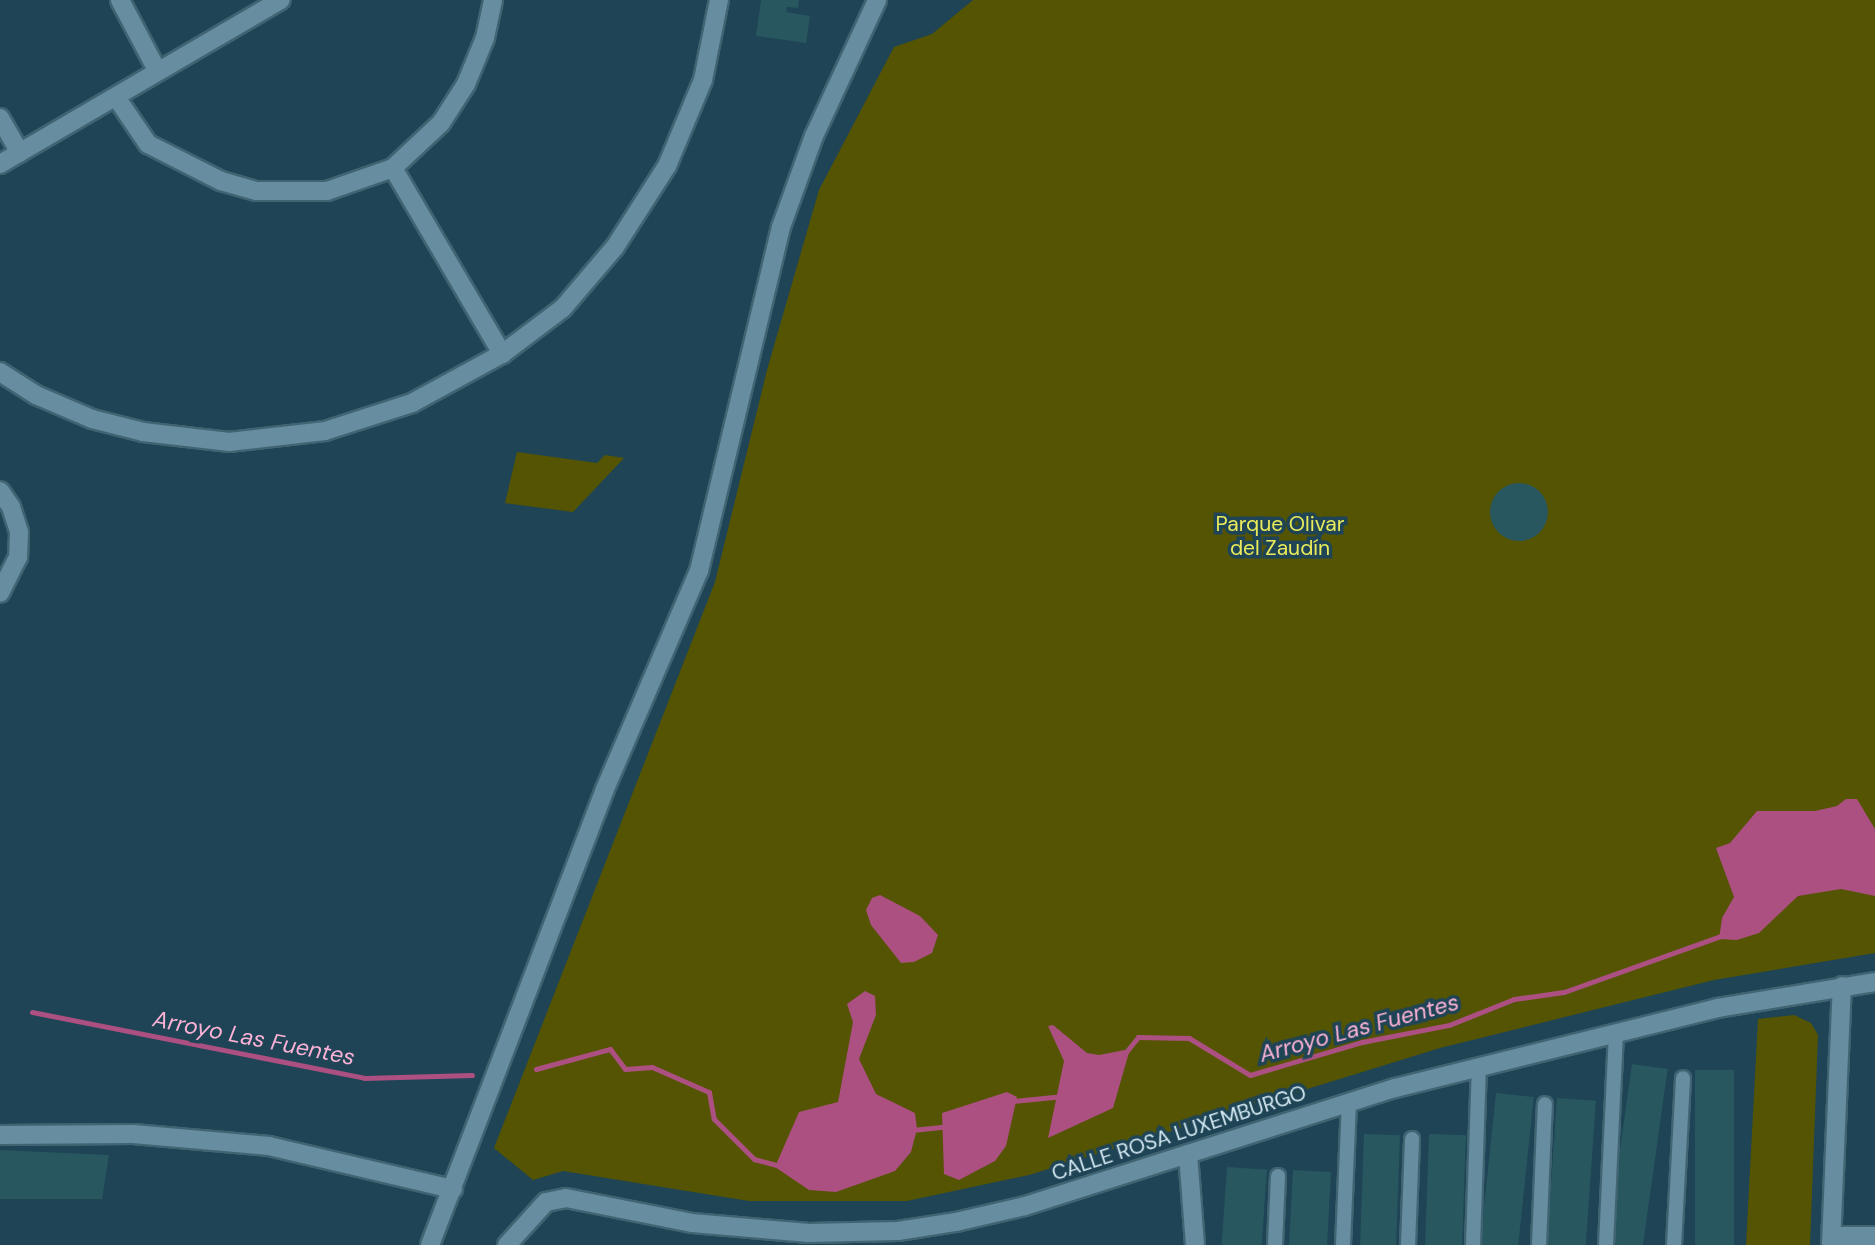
<!DOCTYPE html>
<meta charset="utf-8">
<style>
body{margin:0}
#map{position:relative;width:1875px;height:1245px;overflow:hidden;background:#1e4455;font-family:"DM Sans",sans-serif}
div>[style]{position:absolute}
[style*='--x']{left:calc(var(--x)*1px);top:calc(var(--y)*1px);width:calc(var(--w)*1px);rotate:calc(var(--a)*1deg)}
.green>*{inset:0;background:#555402}
.water>*{inset:0;background:#ab5081}
.stream>*{height:5px;margin:-2.5px;padding:0 2.5px;transform-origin:2.5px;border-radius:2.5px;background:#ab5081}
.building>*{inset:0;background:#29575f;transform-origin:0 0}
.round{border-radius:50%}
.roads{filter:drop-shadow(2px 0 #406472) drop-shadow(-2px 0 #406472) drop-shadow(0 2px #406472) drop-shadow(0 -2px #406472)}
.pedestrian>*{height:14px;margin:-7px;padding:0 7px;transform-origin:7px;border-radius:7px;background:#668da0}
.minor>*{height:18px;margin:-9px;padding:0 9px;transform-origin:9px;border-radius:9px;background:#668da0}
span{translate:-50% -50%;white-space:nowrap;text-align:center;line-height:1.15;-webkit-text-stroke:7px #1e4455;paint-order:stroke}
.park-label{font-size:21px;color:#ebea5b}
.street-label{font-size:21px;color:#d5eaf4}
.water-label{font-size:23px;color:#fcb2d6;font-style:italic}
</style>
<div id="map">
<div class="green">
<i style="clip-path:polygon(973px 0,1875px 0,1875px 953px,1714px 980px,1440px 1048px,1029px 1175px,907px 1201px,749px 1201px,563px 1171px,533px 1180px,494px 1148px,715px 582px,767px 370px,819px 190px,894px 47px,932px 34px)"></i>
<i style="clip-path:polygon(517px 452px,597px 463px,605px 455px,624px 458px,573px 512px,505px 503px)"></i>
<i style="clip-path:polygon(1794px 1015px,1811px 1023px,1818px 1035px,1810px 1245px,1746px 1245px,1758px 1019px)"></i>
</div>
<div class="water">
<i style="clip-path:polygon(1846px 799px,1857px 799px,1875px 829px,1875px 896px,1841px 889px,1798px 896px,1759px 933px,1737px 940px,1719px 939px,1722px 918px,1734px 897px,1716px 848px,1730px 843px,1757px 811px,1815px 811px,1837px 806px)"></i>
<i style="clip-path:polygon(880px 895px,920px 916px,938px 935px,932px 953px,914px 962px,901px 963px,871px 925px,866px 910px,872px 898px)"></i>
<i style="clip-path:polygon(865px 991px,875px 996px,876px 1015px,859px 1059px,876px 1094px,915px 1113px,917px 1129px,911px 1152px,895px 1171px,836px 1192px,809px 1190px,775px 1167px,799px 1112px,838px 1102px,853px 1022px,847px 1004px)"></i>
<i style="clip-path:polygon(1053px 1025px,1087px 1053px,1099px 1055px,1130px 1049px,1113px 1108px,1048px 1138px,1064px 1061px,1048px 1026px)"></i>
<i style="clip-path:polygon(1007px 1092px,1017px 1097px,1006px 1146px,995px 1161px,959px 1180px,944px 1174px,942px 1113px)"></i>
</div>
<div class="stream">
<i style="--x:32;--y:1012;--w:338;--a:11.2"></i>
<i style="--x:364;--y:1078;--w:108;--a:-1.6"></i>
<i style="--x:1126;--y:1052;--w:19;--a:-51"></i>
<i style="--x:1138;--y:1037;--w:51;--a:1.1"></i>
<i style="--x:1189;--y:1038;--w:71;--a:31.2"></i>
<i style="--x:1250;--y:1075;--w:117;--a:-16.4"></i>
<i style="--x:1362;--y:1042;--w:89;--a:-11.1"></i>
<i style="--x:1449;--y:1025;--w:70;--a:-21.8"></i>
<i style="--x:1514;--y:999;--w:50;--a:-8"></i>
<i style="--x:1564;--y:992;--w:169;--a:-19.7"></i>
<i style="--x:536;--y:1069;--w:77;--a:-15.1"></i>
<i style="--x:610;--y:1049;--w:25;--a:53"></i>
<i style="--x:625;--y:1069;--w:27;--a:-4"></i>
<i style="--x:652;--y:1067;--w:62;--a:23.7"></i>
<i style="--x:709;--y:1092;--w:27;--a:80"></i>
<i style="--x:714;--y:1119;--w:57;--a:45"></i>
<i style="--x:754;--y:1159;--w:28;--a:15"></i>
<i style="--x:1012;--y:1101;--w:52;--a:-5.5"></i>
<i style="--x:912;--y:1130;--w:36;--a:-6"></i>
</div>
<div class="building">
<i style="clip-path:polygon(761px 0,799px 0,798px 8px,787px 7px,786px 12px,810px 16px,806px 43px,756px 36px)"></i>
<i class="round" style="left:1490px;top:483px;width:58px;height:58px"></i>
<i style="left:1632px;top:1064px;width:36px;height:181px;rotate:8deg"></i>
<i style="left:1695px;top:1070px;width:39px;height:175px"></i>
<i style="left:1496px;top:1093px;width:38px;height:153px;rotate:6deg"></i>
<i style="left:1557px;top:1098px;width:39px;height:147px;rotate:4deg"></i>
<i style="left:1364px;top:1134px;width:36px;height:111px;rotate:2deg"></i>
<i style="left:1429px;top:1134px;width:37px;height:111px;rotate:2deg"></i>
<i style="clip-path:polygon(0 1150px,109px 1155px,102px 1199px,0 1199px)"></i>
<i style="left:1227px;top:1167px;width:40px;height:78px;rotate:4deg"></i>
<i style="left:1293px;top:1170px;width:38px;height:75px;rotate:3deg"></i>
</div>
<div class="roads">
<div class="pedestrian">
<i style="--x:1275;--y:1245;--w:69;--a:-87.5"></i>
<i style="--x:1343;--y:1245;--w:143;--a:-87.6"></i>
<i style="--x:1408;--y:1245;--w:106;--a:-87.8"></i>
<i style="--x:1473;--y:1245;--w:179;--a:-88.1"></i>
<i style="--x:1539;--y:1245;--w:141;--a:-87.6"></i>
<i style="--x:1606;--y:1245;--w:213;--a:-87.3"></i>
<i style="--x:1674;--y:1245;--w:167;--a:-86.9"></i>
</div>
<div class="minor">
<i style="--x:120;--y:0;--w:81;--a:62.2"></i>
<i style="--x:116;--y:97;--w:57;--a:55.8"></i>
<i style="--x:148;--y:144;--w:82;--a:26.9"></i>
<i style="--x:221;--y:181;--w:36;--a:16"></i>
<i style="--x:256;--y:191;--w:71;--a:0"></i>
<i style="--x:327;--y:191;--w:70;--a:-19.2"></i>
<i style="--x:393;--y:168;--w:66;--a:-43.2"></i>
<i style="--x:441;--y:123;--w:46;--a:-57.3"></i>
<i style="--x:466;--y:84;--w:50;--a:-67.6"></i>
<i style="--x:485;--y:38;--w:39;--a:-78"></i>
<i style="--x:0;--y:118;--w:40;--a:60.3"></i>
<i style="--x:0;--y:164;--w:325;--a:-30.3"></i>
<i style="--x:393;--y:168;--w:216;--a:59.6"></i>
<i style="--x:0;--y:372;--w:43;--a:32.6"></i>
<i style="--x:36;--y:395;--w:61;--a:23.2"></i>
<i style="--x:92;--y:419;--w:53;--a:14.3"></i>
<i style="--x:143;--y:432;--w:87;--a:6.6"></i>
<i style="--x:229;--y:442;--w:97;--a:-6.5"></i>
<i style="--x:325;--y:431;--w:91;--a:-17.8"></i>
<i style="--x:412;--y:403;--w:102;--a:-28.6"></i>
<i style="--x:502;--y:354;--w:76;--a:-37"></i>
<i style="--x:563;--y:308;--w:80;--a:-49.6"></i>
<i style="--x:615;--y:247;--w:96;--a:-57.3"></i>
<i style="--x:667;--y:166;--w:93;--a:-67.3"></i>
<i style="--x:703;--y:80;--w:82;--a:-78.7"></i>
<i style="--x:0;--y:491;--w:19;--a:55"></i>
<i style="--x:11;--y:507;--w:26;--a:72"></i>
<i style="--x:19;--y:532;--w:25;--a:92"></i>
<i style="--x:18;--y:557;--w:40;--a:116.6"></i>
<i style="--x:0;--y:1135;--w:133;--a:-0.4"></i>
<i style="--x:133;--y:1134;--w:137;--a:5"></i>
<i style="--x:269;--y:1146;--w:189;--a:13.2"></i>
<i style="--x:1188;--y:1154;--w:91;--a:85.6"></i>
<i style="--x:1832;--y:1236;--w:43;--a:0"></i>
<i style="--x:430;--y:1245;--w:488;--a:-69"></i>
<i style="--x:605;--y:789;--w:237;--a:-66.7"></i>
<i style="--x:699;--y:571;--w:354;--a:-76.6"></i>
<i style="--x:781;--y:227;--w:97;--a:-70.1"></i>
<i style="--x:814;--y:136;--w:150;--a:-65.1"></i>
<i style="--x:507;--y:1245;--w:58;--a:-47.8"></i>
<i style="--x:546;--y:1202;--w:20;--a:-11"></i>
<i style="--x:566;--y:1198;--w:128;--a:11.2"></i>
<i style="--x:692;--y:1223;--w:117;--a:4.9"></i>
<i style="--x:809;--y:1233;--w:89;--a:-1.3"></i>
<i style="--x:898;--y:1231;--w:59;--a:-8.8"></i>
<i style="--x:956;--y:1222;--w:71;--a:-13.1"></i>
<i style="--x:1025;--y:1206;--w:388;--a:-17.7"></i>
<i style="--x:1395;--y:1088;--w:333;--a:-13.9"></i>
<i style="--x:1718;--y:1008;--w:159;--a:-9.4"></i>
<i style="--x:1831;--y:1245;--w:259;--a:-87.6"></i>
</div>
</div>
<div class="park-label">
<span style="left:1280px;top:536px">Parque Olivar<br>del Zaudín</span>
</div>
<div class="street-label">
<span style="left:1179px;top:1133px;rotate:-18deg">CALLE ROSA LUXEMBURGO</span>
</div>
<div class="water-label">
<span style="left:1359px;top:1028px;rotate:-15deg">Arroyo Las Fuentes</span>
<span style="left:254px;top:1038px;rotate:11deg">Arroyo Las Fuentes</span>
</div>
</div>
